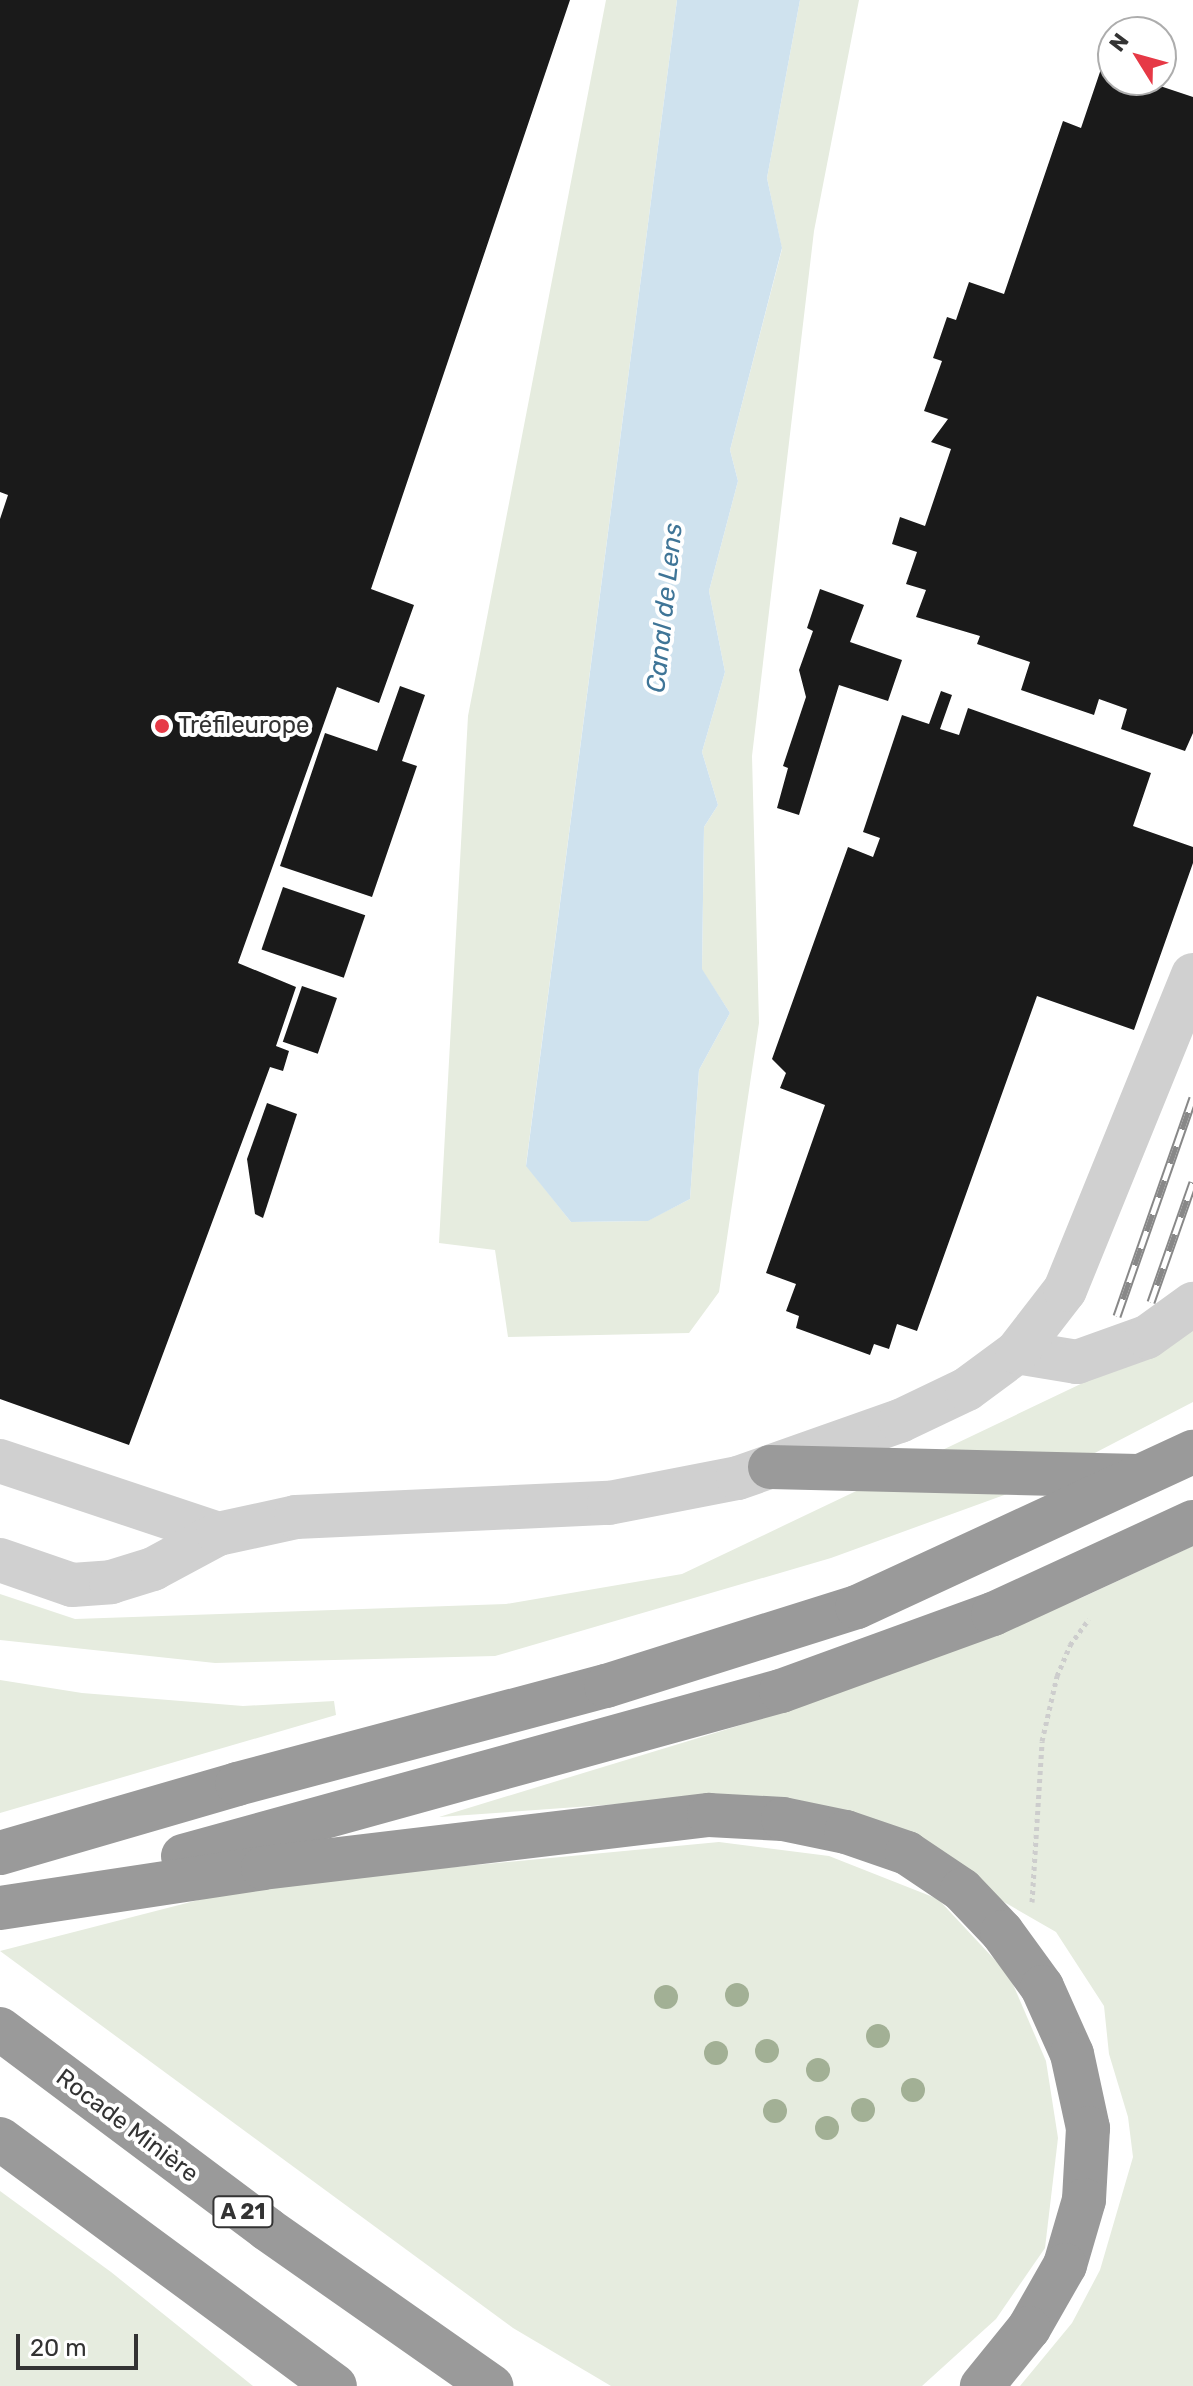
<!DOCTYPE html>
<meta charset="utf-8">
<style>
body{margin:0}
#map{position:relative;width:1193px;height:2386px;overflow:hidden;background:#fff;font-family:Rubik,sans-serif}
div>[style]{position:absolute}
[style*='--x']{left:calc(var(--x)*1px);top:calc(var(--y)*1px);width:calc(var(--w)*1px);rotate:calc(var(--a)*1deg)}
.green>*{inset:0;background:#e6ecdf}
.water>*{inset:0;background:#cfe2ee}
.building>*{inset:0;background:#1a1a1a;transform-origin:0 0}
.path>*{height:5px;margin-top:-2.5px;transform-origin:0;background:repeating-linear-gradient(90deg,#cdcdcd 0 4px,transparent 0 8px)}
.minor>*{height:44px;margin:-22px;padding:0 22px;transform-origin:22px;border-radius:22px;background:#d0d0d0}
.highway>*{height:44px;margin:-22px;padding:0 22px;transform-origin:22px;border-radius:22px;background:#9a9a9a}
.rail>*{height:9px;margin-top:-4.5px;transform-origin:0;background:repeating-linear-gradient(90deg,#fff 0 18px,#888 0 36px);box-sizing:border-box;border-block:2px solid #888}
.trees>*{width:24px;height:24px;margin:-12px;border-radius:50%;background:#a2b095}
.dots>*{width:22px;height:22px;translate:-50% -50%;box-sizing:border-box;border:4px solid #fff;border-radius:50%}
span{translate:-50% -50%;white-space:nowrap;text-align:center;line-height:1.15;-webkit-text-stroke:8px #fff;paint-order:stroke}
.shield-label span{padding:2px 6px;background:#fff;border:2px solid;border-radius:6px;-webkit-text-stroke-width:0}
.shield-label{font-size:22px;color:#333;font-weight:700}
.poi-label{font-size:24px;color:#333}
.left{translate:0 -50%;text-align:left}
.street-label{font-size:24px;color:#333}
.water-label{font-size:26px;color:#3f7597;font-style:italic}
.north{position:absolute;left:1097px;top:16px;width:80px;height:80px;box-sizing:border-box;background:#fff;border:2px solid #adadad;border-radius:50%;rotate:307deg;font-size:22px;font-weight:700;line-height:32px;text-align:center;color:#333}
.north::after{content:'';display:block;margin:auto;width:28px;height:36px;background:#e63946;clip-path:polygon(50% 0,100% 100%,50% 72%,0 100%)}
.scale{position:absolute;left:16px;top:2334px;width:122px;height:36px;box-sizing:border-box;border:4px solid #333;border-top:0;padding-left:10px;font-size:24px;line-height:28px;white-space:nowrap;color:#333;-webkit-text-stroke:6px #fff;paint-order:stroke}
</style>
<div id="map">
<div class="green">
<i style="clip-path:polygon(606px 0,677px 0,526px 1165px,571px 1222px,647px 1221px,690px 1199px,699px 1070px,730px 1013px,702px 970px,704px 827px,718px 805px,702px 752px,725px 672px,709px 591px,738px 481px,730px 450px,782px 249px,767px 178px,800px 0,859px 0,814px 231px,752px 756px,759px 1023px,719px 1292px,689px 1333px,508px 1337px,495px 1250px,439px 1243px,468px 716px)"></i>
<i style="clip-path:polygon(1193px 1324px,1193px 1402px,1037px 1483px,831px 1558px,495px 1656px,215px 1663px,0 1640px,0 1594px,75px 1619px,506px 1604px,682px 1574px,1171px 1341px)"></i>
<i style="clip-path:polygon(1193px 1546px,1193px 2386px,1020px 2386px,1072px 2323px,1100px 2270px,1133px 2157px,1128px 2117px,1109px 2054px,1104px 2006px,1056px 1932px,1004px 1902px,920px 1840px,730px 1796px,439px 1817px,780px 1713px,1081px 1598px)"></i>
<i style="clip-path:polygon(0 1680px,82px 1693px,243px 1706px,334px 1701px,336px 1715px,0 1813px)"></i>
<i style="clip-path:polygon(719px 1842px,829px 1856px,938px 1899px,1009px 1975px,1046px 2061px,1058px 2138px,1045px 2248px,996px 2319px,922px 2386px,611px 2386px,513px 2328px,0 1951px,253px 1886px)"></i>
<i style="clip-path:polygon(0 2191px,111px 2272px,253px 2386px,0 2386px)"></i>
</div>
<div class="water">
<i style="clip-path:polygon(677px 0,800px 0,767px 178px,782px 248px,730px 450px,738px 481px,709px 591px,725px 672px,702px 752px,718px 805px,704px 827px,702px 969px,730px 1013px,699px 1070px,690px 1199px,648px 1221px,571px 1222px,526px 1166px)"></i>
</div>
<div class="building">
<i style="clip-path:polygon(0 0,570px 0,371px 589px,414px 605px,379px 703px,337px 687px,238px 963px,296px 987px,276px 1046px,289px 1051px,283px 1071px,270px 1067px,129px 1445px,0 1399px,0 519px,8px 495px,0 492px)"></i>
<i style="clip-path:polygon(1102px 66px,1113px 70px,1113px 80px,1142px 80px,1193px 97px,1193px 733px,1185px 751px,1121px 729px,1127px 709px,1099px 699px,1094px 715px,1021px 690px,1030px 662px,977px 644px,980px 636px,916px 617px,926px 590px,906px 584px,917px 552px,892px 544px,900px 517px,925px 526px,951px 449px,931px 442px,948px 419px,924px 411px,942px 361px,933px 358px,947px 317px,956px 320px,969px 282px,1004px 294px,1063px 121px,1081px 128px)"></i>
<i style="clip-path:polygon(820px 589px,864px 605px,850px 642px,902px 660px,888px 701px,839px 685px,799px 815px,777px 808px,788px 768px,783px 766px,806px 697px,799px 670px,813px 631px,807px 628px)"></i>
<i style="clip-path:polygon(400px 686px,425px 695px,402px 761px,417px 766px,372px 897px,280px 866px,325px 733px,377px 751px)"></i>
<i style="clip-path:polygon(941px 691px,952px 695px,940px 729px,959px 735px,968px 708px,1151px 773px,1133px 826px,1193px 847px,1193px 863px,1134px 1030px,1037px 996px,917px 1331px,897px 1324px,889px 1349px,874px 1344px,870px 1355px,796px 1328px,799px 1316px,786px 1311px,796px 1284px,766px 1273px,825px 1105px,780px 1088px,786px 1073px,772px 1059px,848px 847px,873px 857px,880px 838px,863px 832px,902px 715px,929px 724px)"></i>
<i style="left:283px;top:887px;width:87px;height:66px;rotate:19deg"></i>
<i style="left:302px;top:986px;width:37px;height:59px;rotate:19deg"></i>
<i style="clip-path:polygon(267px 1103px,297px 1114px,263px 1218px,255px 1214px,247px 1159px)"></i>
</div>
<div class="path">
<i style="--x:1032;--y:1902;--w:161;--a:-86.4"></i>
<i style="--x:1042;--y:1741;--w:67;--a:-77"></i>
<i style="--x:1057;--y:1676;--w:34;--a:-67"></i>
<i style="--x:1070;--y:1645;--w:32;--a:-54"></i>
</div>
<div class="minor">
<i style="--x:1017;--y:1352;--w:61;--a:9.5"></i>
<i style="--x:1077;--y:1362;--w:74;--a:-19.7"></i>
<i style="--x:1147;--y:1337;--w:57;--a:-35.7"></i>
<i style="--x:0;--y:1461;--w:230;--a:18.5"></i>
<i style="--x:0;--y:1560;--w:76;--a:19.1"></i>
<i style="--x:72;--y:1585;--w:39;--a:-4"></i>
<i style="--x:111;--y:1582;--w:44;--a:-17.2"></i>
<i style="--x:153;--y:1569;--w:74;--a:-28.3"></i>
<i style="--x:218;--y:1534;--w:80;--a:-12.3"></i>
<i style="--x:296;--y:1517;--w:313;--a:-2.6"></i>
<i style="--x:609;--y:1503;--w:131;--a:-11"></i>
<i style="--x:738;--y:1478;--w:172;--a:-19.4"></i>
<i style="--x:900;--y:1421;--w:74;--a:-25.5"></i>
<i style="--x:967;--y:1389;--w:62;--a:-36.5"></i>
<i style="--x:1017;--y:1352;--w:78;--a:-52.3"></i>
<i style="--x:1065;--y:1290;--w:340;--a:-67.9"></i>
</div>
<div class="highway">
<i style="--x:770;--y:1467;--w:368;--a:1.4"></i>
<i style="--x:0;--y:1853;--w:247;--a:-16.2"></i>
<i style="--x:237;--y:1784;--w:382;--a:-14.9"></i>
<i style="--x:606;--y:1686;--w:263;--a:-17.5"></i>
<i style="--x:857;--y:1607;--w:370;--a:-24.8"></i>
<i style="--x:183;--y:1856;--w:620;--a:-15.43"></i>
<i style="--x:781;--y:1691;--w:226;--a:-20"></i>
<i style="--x:993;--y:1614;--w:220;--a:-24.7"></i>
<i style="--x:0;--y:1908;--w:266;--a:-8.6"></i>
<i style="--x:263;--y:1868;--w:449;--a:-6.8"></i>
<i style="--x:709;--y:1815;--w:74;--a:3.1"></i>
<i style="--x:783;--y:1819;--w:64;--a:11.7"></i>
<i style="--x:846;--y:1832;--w:65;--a:19"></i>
<i style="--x:907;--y:1853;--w:66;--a:33.9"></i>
<i style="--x:962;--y:1890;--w:58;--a:46.4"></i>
<i style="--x:1002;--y:1932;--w:68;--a:54"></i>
<i style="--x:1042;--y:1987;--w:73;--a:65.9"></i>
<i style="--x:1072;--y:2054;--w:76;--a:77.8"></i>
<i style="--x:1088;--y:2128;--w:72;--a:93.2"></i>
<i style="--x:1084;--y:2200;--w:68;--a:106.3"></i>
<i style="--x:1065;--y:2265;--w:73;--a:119.7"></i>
<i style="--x:1029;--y:2328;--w:75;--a:129"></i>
<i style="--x:0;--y:2029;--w:334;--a:36.8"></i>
<i style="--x:267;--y:2229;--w:274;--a:35"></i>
<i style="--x:0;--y:2139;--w:416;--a:36.4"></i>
</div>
<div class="rail">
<i style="--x:1151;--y:1302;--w:127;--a:-70.7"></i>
<i style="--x:1117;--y:1316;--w:231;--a:-70.8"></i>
</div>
<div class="trees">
<i style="left:737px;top:1995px"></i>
<i style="left:666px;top:1997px"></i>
<i style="left:878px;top:2036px"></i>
<i style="left:767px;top:2051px"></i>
<i style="left:716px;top:2053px"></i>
<i style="left:818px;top:2070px"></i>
<i style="left:913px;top:2090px"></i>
<i style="left:863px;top:2110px"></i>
<i style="left:775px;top:2111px"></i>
<i style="left:827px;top:2128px"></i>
</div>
<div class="dots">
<i style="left:162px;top:726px;background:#e63946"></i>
</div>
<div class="shield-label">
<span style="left:243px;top:2212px">A 21</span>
</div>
<div class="poi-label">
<span class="left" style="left:178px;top:726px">Tréfileurope</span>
</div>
<div class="street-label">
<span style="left:127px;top:2126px;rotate:37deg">Rocade Minière</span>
</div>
<div class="water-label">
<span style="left:665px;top:608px;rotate:-84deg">Canal de Lens</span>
</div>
<div class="north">N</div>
<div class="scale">20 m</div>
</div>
